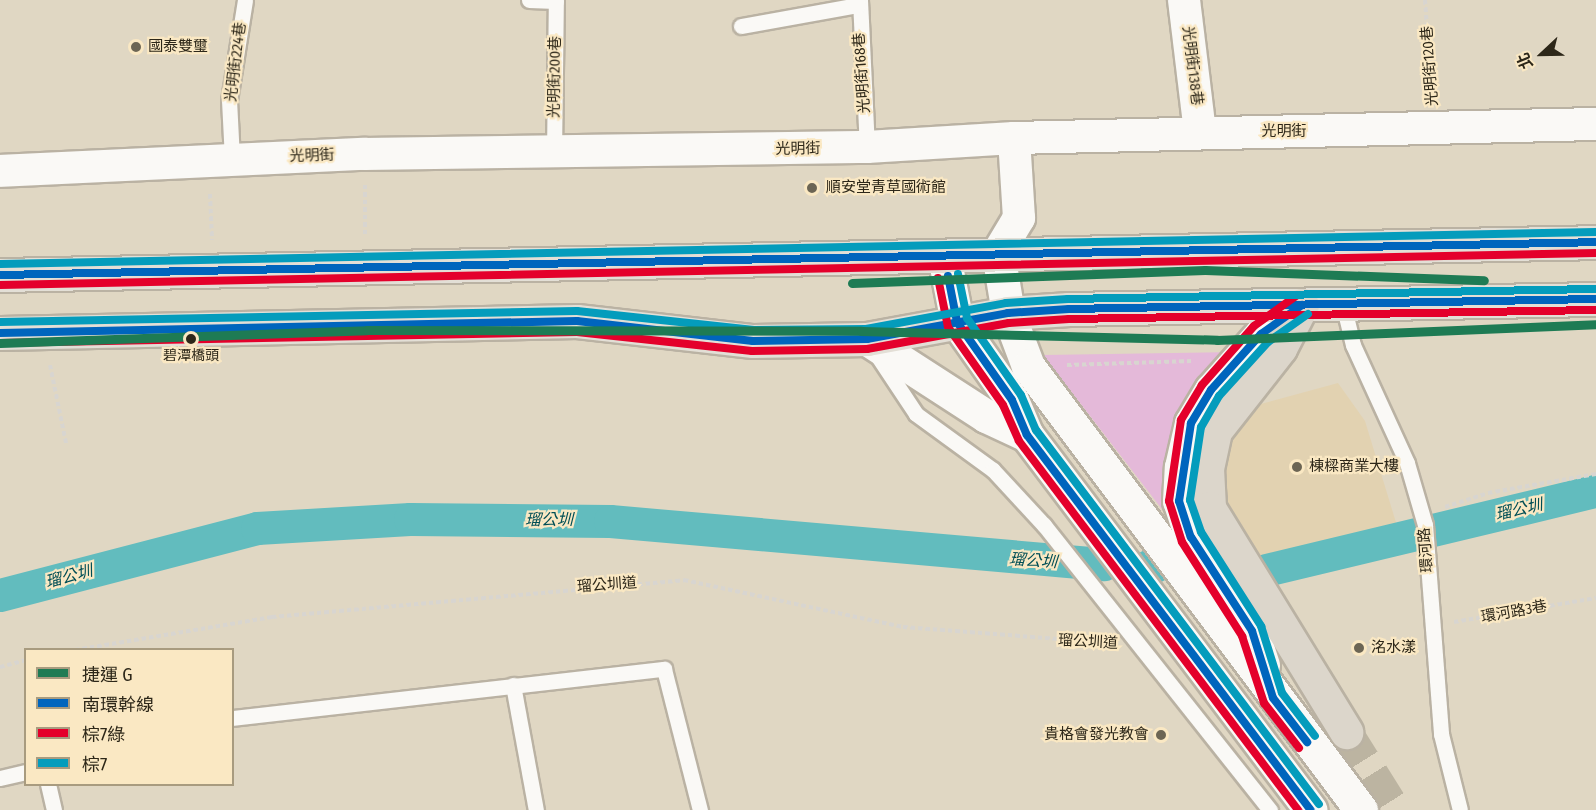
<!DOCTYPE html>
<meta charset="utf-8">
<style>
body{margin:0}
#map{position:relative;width:1596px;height:810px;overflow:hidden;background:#e0d7c3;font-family:"Fira Sans Condensed","Noto Sans TC",sans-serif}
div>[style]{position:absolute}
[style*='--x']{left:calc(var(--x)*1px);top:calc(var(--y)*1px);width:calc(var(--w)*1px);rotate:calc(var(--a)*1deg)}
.built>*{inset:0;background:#e2d2b1}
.green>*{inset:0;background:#e4b9d9}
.canal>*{height:33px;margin:-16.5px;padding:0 16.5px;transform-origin:16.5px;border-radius:16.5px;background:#62bcbe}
.trunk-tunnel>*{height:33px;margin-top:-16.5px;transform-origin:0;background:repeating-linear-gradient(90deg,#bcb4a1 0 33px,transparent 0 49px)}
.path>*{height:4px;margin-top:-2px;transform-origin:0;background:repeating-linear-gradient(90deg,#d8d5d0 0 4.5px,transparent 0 7.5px)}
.roads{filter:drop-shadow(2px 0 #bab2a3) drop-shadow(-2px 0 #bab2a3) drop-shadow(0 2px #bab2a3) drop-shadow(0 -2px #bab2a3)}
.service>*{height:15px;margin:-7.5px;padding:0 7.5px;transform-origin:7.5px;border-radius:7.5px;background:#faf9f6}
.minor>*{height:32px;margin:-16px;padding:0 16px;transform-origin:16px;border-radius:16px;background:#faf9f6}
.secondary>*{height:33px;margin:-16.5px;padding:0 16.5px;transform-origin:16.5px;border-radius:16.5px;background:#faf9f6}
.primary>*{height:33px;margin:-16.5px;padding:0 16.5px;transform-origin:16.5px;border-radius:16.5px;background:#e3dfd6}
.trunk>*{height:33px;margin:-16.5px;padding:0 16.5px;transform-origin:16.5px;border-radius:16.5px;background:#dcd6cb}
.bus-1>*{height:8px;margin:-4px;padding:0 4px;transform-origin:4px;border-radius:4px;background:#0065bd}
.bus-2>*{height:8px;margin:-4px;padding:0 4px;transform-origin:4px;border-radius:4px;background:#e4002b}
.bus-3>*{height:8px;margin:-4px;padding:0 4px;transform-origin:4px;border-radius:4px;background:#049cbc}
.metro-1>*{height:9px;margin:-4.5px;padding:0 4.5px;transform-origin:4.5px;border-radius:4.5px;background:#1e7b54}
.dots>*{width:16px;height:16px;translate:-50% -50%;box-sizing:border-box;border:3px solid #fae8c3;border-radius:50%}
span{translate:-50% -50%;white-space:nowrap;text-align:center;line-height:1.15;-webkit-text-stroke:4.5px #fae8c3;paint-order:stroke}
.bus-label{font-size:14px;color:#2d2719}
.poi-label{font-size:15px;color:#2d2719}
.left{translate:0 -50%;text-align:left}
.right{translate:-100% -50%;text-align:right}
.street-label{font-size:15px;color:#2d2719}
.water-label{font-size:16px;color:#004e55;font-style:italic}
.legend{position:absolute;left:24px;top:648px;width:210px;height:138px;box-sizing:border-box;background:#fae8c3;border:2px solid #a89b7f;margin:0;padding:8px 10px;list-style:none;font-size:18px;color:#2d2719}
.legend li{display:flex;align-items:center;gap:12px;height:30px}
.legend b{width:30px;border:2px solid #a89b7f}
.north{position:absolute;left:1512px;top:24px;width:60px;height:60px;-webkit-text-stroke:4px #fae8c3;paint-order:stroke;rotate:248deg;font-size:16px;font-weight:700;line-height:24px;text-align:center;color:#2d2719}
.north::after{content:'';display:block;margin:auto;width:21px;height:27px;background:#2d2719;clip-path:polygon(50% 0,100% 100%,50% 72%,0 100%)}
</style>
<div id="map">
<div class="built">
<i style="clip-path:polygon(1338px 383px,1365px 421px,1398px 529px,1253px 569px,1214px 498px,1219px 449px,1239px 410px)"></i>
</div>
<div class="green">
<i style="clip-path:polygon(1238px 352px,1168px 517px,1043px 355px)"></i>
</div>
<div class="canal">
<i style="--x:1148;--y:566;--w:7;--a:0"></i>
<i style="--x:1266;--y:570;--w:339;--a:-13.5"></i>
<i style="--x:0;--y:595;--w:266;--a:-14.6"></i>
<i style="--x:257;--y:528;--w:153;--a:-3.4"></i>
<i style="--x:410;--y:519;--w:200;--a:0.6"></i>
<i style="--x:610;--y:521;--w:496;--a:5"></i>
</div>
<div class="trunk-tunnel">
<i style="--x:1346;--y:732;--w:92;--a:57.9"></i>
</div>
<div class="path">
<i style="--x:1425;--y:0;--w:98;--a:85.9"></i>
<i style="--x:365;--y:185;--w:49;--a:90"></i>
<i style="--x:210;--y:194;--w:46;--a:87.5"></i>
<i style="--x:50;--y:365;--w:80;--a:78.4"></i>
<i style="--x:1067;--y:365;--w:125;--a:-1.8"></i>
<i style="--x:1445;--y:507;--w:45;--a:-18"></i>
<i style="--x:1488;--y:493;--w:110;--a:-10"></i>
<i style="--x:1454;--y:622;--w:144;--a:-9.6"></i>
<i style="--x:75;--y:650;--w:200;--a:-9.5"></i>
<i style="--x:272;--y:617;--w:414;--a:-5.1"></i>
<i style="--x:684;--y:580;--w:224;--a:12.1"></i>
<i style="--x:903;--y:627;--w:207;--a:4.4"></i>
<i style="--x:0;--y:667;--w:27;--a:-15"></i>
</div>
<div class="roads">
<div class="service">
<i style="--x:529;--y:0;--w:27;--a:2"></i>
<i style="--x:860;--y:0;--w:147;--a:87.3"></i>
<i style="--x:741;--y:26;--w:119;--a:-10.2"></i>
<i style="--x:554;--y:154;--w:153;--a:-89.3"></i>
<i style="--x:232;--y:159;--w:59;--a:-92.9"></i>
<i style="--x:229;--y:100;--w:101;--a:-80.9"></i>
<i style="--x:1343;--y:304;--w:42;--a:76.3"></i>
<i style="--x:1353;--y:345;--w:130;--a:65.4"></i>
<i style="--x:1407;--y:463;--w:65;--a:73.8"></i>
<i style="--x:1425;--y:525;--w:210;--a:85.6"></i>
<i style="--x:1441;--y:734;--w:78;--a:76"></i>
<i style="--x:875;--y:352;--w:74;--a:56.5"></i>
<i style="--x:916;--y:414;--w:95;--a:36"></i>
<i style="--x:993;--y:470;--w:75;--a:47.2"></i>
<i style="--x:1044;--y:525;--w:364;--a:51.6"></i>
<i style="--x:513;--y:685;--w:127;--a:79.6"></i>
<i style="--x:232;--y:718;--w:435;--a:-6.5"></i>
<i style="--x:664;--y:669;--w:146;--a:75.7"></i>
<i style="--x:0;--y:778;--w:27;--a:-13"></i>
<i style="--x:48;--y:784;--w:27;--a:77"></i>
</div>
<div class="minor">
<i style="--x:1184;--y:0;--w:133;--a:83.1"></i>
<i style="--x:0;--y:171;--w:364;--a:-2.7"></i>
<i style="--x:364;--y:154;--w:503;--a:-0.8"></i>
<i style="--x:867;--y:147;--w:147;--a:-3.5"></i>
<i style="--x:1014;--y:138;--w:582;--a:-1.38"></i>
<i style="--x:998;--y:253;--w:41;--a:-59"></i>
<i style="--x:1019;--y:218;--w:80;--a:-93.6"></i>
</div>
<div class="secondary">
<i style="--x:998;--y:253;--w:61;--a:80.5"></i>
<i style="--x:1008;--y:313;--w:57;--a:69.3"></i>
<i style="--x:1028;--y:366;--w:555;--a:53.13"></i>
<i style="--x:944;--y:256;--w:67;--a:78.9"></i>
<i style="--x:957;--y:322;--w:95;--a:54.8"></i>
<i style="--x:1012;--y:400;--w:38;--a:67"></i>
<i style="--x:1027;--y:435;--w:470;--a:52.9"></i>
<i style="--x:867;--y:339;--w:142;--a:32.9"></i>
<i style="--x:986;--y:416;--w:45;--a:24.9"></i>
<i style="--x:1263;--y:665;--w:36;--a:-108"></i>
<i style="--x:1252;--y:631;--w:112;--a:-123"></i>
<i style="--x:1191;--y:537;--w:38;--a:-108"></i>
<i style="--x:1179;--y:501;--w:34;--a:-87"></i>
<i style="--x:1181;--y:467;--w:45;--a:-77.2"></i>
<i style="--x:1191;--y:423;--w:39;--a:-59"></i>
<i style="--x:1211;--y:390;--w:75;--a:-48.2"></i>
<i style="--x:1261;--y:334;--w:50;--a:-35.3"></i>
</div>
<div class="primary">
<i style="--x:0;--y:275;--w:1596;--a:-1.18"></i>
<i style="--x:0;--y:333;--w:577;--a:-1.19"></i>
<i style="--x:577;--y:321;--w:177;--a:6.5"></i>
<i style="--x:753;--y:341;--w:114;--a:-1"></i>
<i style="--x:867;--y:339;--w:143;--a:-10.4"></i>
<i style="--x:1008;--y:313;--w:61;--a:-3.8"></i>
<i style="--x:1069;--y:309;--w:527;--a:-1.09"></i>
</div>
<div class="trunk">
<i style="--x:1302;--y:305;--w:48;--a:117.1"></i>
<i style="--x:1280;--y:348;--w:105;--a:128.1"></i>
<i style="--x:1215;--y:431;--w:38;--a:102"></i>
<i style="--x:1207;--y:468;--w:40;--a:87.1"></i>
<i style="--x:1209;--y:508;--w:263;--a:58.5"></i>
</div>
</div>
<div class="bus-1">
<i style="--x:0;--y:275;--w:1596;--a:-1.18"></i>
<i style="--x:948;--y:276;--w:47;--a:78.9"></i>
<i style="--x:957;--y:322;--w:95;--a:54.8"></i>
<i style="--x:1012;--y:400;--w:38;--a:67"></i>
<i style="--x:1027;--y:435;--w:470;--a:52.9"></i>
<i style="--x:1302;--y:305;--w:50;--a:144.7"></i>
<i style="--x:1261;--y:334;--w:75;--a:131.8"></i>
<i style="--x:1211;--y:390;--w:39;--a:121"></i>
<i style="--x:1191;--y:423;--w:79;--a:98.7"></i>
<i style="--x:1179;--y:501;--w:38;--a:72"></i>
<i style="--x:1191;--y:537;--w:112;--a:57"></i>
<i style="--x:1252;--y:631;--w:70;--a:72.6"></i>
<i style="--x:1273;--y:698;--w:56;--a:52.3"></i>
<i style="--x:0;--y:333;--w:577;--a:-1.19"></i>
<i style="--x:577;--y:321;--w:177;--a:6.5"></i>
<i style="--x:753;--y:341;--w:114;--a:-1"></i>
<i style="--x:867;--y:339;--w:143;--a:-10.4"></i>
<i style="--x:1008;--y:313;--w:61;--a:-3.8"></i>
<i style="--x:1069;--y:309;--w:527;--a:-1.09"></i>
</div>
<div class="bus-2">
<i style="--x:938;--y:278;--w:50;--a:78.5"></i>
<i style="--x:948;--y:327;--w:95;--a:54.8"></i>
<i style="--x:1003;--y:405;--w:39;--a:66"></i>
<i style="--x:1019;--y:441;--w:463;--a:52.9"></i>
<i style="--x:0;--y:285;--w:1596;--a:-1.15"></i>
<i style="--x:1296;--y:296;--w:52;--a:144.5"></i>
<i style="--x:1254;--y:326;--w:79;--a:131.4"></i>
<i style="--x:1202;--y:385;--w:41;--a:121"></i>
<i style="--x:1181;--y:420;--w:82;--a:98.4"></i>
<i style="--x:1169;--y:501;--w:43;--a:72.4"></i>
<i style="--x:1182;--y:542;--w:112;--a:57.4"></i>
<i style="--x:1242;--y:636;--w:71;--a:71.8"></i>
<i style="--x:1264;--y:703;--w:57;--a:52.1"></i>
<i style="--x:0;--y:343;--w:577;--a:-1.09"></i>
<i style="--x:577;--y:332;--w:176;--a:6.2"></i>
<i style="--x:752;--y:351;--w:115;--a:-1"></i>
<i style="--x:867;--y:349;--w:144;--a:-10.4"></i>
<i style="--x:1009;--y:323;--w:60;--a:-3.8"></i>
<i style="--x:1069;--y:319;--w:527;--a:-0.98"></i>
</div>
<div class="bus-3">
<i style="--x:0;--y:264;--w:1596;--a:-1.15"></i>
<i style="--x:958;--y:274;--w:45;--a:78.4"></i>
<i style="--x:967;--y:318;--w:94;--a:55"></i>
<i style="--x:1021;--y:395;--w:38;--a:67"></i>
<i style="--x:1036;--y:430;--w:469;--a:52.9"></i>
<i style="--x:1308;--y:314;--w:49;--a:145"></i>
<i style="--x:1268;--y:342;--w:73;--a:132.2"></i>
<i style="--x:1219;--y:396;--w:36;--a:120"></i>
<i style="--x:1201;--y:427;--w:74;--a:98.6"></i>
<i style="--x:1190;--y:500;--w:34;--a:71"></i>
<i style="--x:1201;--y:532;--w:112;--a:57.4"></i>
<i style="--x:1261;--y:626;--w:70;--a:72.6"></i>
<i style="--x:1282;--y:693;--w:54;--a:52.5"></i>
<i style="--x:0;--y:322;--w:577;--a:-1.09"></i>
<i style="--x:577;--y:311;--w:178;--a:6.1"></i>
<i style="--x:754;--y:330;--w:112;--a:-0.5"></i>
<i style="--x:866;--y:329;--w:142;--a:-10.5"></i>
<i style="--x:1006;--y:303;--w:62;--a:-3.7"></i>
<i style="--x:1068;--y:299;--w:528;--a:-1.09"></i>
</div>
<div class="metro-1">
<i style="--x:852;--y:283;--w:353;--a:-2.1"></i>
<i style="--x:1205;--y:270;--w:279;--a:2.1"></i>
<i style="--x:0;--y:343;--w:367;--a:-2"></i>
<i style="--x:367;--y:330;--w:494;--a:0.1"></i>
<i style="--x:861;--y:331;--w:356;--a:1.4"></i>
<i style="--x:1217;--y:340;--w:379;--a:-2.4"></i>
</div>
<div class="dots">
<i style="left:136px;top:47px;background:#6c6554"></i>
<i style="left:812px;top:188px;background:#6c6554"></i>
<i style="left:191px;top:339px;background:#2d2719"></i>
<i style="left:1297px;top:467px;background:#6c6554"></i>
<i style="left:1359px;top:648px;background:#6c6554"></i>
<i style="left:1161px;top:735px;background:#6c6554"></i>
</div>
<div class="bus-label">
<span style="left:191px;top:356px">碧潭橋頭</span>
</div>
<div class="poi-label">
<span class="left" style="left:148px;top:47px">國泰雙璽</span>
<span class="left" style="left:826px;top:188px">順安堂青草國術館</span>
<span class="left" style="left:1309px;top:467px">棟樑商業大樓</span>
<span class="left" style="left:1371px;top:648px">洺水漾</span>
<span class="right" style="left:1149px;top:735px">貴格會發光教會</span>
</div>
<div class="street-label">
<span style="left:236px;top:62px;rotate:-83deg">光明街224巷</span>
<span style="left:1192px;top:66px;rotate:83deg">光明街138巷</span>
<span style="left:1430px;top:66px;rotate:-94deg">光明街120巷</span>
<span style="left:862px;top:73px;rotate:-94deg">光明街168巷</span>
<span style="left:555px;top:77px;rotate:-89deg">光明街200巷</span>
<span style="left:1284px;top:132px">光明街</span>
<span style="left:798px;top:149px;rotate:-1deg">光明街</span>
<span style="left:312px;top:156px;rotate:-2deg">光明街</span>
<span style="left:1426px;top:550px;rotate:-94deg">環河路</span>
<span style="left:607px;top:585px;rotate:-4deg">瑠公圳道</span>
<span style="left:1514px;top:612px;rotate:-10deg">環河路3巷</span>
<span style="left:1088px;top:642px;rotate:3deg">瑠公圳道</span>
</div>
<div class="water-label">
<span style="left:1519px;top:510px;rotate:-13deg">瑠公圳</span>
<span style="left:549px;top:520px">瑠公圳</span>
<span style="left:1033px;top:561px;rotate:4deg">瑠公圳</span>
<span style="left:69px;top:577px;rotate:-15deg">瑠公圳</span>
</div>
<ul class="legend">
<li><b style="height:8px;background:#1e7b54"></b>捷運 G</li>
<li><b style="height:8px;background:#0065bd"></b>南環幹線</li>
<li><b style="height:8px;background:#e4002b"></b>棕7綠</li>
<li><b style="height:8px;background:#049cbc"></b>棕7</li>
</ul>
<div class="north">北</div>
</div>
